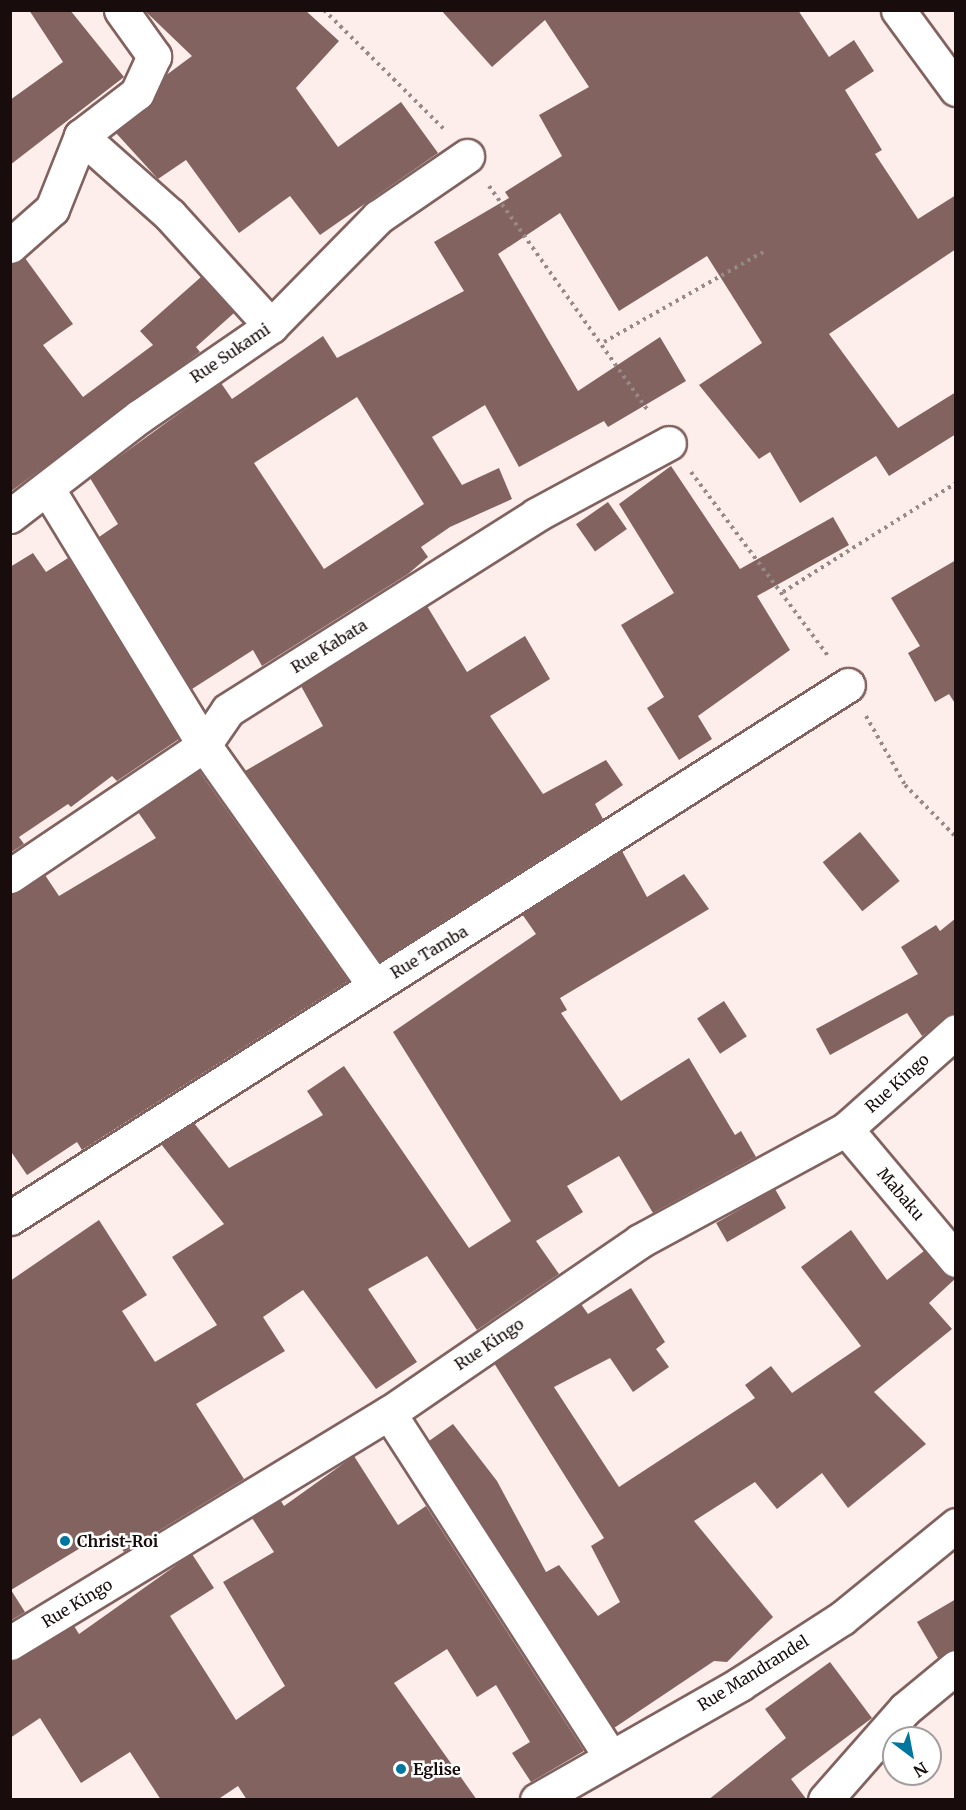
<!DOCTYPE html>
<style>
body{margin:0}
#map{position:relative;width:966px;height:1810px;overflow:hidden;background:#fdeeec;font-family:Merriweather,serif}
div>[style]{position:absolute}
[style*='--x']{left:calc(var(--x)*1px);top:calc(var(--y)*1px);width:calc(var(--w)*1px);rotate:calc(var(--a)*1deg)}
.building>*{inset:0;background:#826360;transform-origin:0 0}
.path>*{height:4px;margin-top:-2px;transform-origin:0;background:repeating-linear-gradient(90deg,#968987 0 3px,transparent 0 7.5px)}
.roads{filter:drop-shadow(2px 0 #81625f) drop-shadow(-2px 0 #81625f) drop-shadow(0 2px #81625f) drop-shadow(0 -2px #81625f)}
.minor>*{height:33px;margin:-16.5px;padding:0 16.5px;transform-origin:16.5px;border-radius:16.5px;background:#fff}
.tertiary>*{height:33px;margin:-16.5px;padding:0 16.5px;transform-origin:16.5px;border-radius:16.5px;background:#fff}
.dots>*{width:16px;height:16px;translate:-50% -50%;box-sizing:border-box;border:3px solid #fff;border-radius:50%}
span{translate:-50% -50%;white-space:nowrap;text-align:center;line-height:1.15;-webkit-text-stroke:5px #fff;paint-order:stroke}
.street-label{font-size:16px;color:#180d0c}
.poi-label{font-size:16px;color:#180d0c;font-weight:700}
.left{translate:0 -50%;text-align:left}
.frame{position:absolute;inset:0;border:12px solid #180d0c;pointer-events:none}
.north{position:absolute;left:882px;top:1726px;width:60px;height:60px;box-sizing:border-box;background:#fff;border:2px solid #a39e9e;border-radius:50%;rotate:148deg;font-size:16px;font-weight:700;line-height:24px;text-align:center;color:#180d0c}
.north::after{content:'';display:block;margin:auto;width:21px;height:27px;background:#01769f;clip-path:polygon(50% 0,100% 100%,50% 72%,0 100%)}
</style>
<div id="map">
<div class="building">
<i style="clip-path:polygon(29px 10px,70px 10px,124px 77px,10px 165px,10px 100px,63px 62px)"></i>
<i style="clip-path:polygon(144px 10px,305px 10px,339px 41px,296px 88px,338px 147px,401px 102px,438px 153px,320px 235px,290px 196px,239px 233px,186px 160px,158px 179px,116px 133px,149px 107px,165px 76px,192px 56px)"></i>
<i style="clip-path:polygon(evenodd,441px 10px,798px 10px,829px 57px,854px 40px,874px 71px,845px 90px,882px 150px,875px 154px,918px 219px,956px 195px,956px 249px,829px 334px,898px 428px,956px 392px,956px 434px,889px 476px,876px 456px,800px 503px,770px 452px,759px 459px,699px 385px,762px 343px,707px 256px,619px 311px,560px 213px,498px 254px,578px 391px,660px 337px,686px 381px,608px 427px,604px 421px,519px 467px,485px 405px,432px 437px,462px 485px,499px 468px,512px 499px,450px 527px,421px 547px,428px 557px,408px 574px,262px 666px,253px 650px,192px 689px,99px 537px,118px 524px,90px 478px,221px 383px,232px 399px,323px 336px,337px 358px,464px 291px,434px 242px,509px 198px,505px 192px,562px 156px,539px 115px,589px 87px,545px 20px,492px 67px,441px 10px,357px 397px,424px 504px,324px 569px,254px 463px,357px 397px)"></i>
<i style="clip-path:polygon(25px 258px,73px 324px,43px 345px,83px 397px,153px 345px,140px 331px,201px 277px,234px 313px,196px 347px,200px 352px,10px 492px,10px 264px)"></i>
<i style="clip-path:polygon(671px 466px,740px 569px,833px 517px,849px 545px,757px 596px,790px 650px,698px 716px,712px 739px,679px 760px,647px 708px,664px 697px,621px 625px,674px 593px,619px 504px)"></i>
<i style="left:608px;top:502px;width:33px;height:39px;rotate:55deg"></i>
<i style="clip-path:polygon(33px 553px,46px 572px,68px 558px,179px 739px,117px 781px,112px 776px,71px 807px,68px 804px,19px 837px,24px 844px,10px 853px,10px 567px)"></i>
<i style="clip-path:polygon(956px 560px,956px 705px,949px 694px,935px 702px,908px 653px,920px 646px,891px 598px)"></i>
<i style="clip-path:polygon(427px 606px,467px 672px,525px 636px,550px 679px,490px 716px,543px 794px,606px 760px,623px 785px,595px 804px,603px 819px,380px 961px,245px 771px,323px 726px,301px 686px)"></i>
<i style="clip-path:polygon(199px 771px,348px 981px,82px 1150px,77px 1142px,27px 1175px,10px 1150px,10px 895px,45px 875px,59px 896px,156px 838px,138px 812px)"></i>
<i style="left:860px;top:832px;width:63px;height:48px;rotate:51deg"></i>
<i style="clip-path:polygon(622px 851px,647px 897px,684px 874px,709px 909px,560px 998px,567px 1010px,561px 1013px,621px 1101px,689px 1058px,735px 1135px,741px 1131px,756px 1157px,653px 1213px,619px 1156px,567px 1186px,583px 1212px,536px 1241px,559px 1274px,477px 1330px,427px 1256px,368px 1289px,417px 1362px,376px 1389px,303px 1290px,263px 1317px,285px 1351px,196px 1404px,244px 1479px,124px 1552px,110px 1530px,11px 1590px,25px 1612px,10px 1621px,10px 1281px,99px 1220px,147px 1295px,122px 1311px,155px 1362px,217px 1325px,172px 1257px,224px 1224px,161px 1144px,194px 1123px,229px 1168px,323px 1115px,307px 1091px,344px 1066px,469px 1248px,511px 1221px,393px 1032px,536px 934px,522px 914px)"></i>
<i style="clip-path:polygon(956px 918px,956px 1013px,922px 1036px,907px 1013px,830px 1055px,816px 1029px,918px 974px,901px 947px,936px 925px,940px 931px)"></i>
<i style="left:724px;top:1001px;width:42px;height:32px;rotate:57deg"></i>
<i style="left:775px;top:1189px;width:22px;height:68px;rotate:60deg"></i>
<i style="clip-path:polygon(851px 1230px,887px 1280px,924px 1251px,942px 1272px,956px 1278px,929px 1303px,952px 1329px,874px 1392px,926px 1444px,848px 1508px,822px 1473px,777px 1509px,755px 1482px,694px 1521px,773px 1617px,727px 1662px,714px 1661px,614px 1728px,429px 1441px,453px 1424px,497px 1481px,546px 1572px,559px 1565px,598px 1616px,620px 1602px,591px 1546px,604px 1538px,494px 1363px,581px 1304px,588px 1314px,631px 1288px,665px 1342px,656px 1349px,669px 1367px,633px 1392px,610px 1358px,554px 1387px,619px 1487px,755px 1398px,745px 1385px,771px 1366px,792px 1393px,861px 1346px,801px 1267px)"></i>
<i style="clip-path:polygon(354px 1456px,398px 1525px,426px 1506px,584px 1751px,531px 1782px,512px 1753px,530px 1742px,496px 1685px,477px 1697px,447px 1649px,394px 1683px,477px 1800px,247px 1800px,238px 1786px,217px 1800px,161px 1800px,130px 1752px,81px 1783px,40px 1718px,10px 1738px,10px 1662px,74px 1626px,79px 1634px,192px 1554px,214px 1588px,170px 1616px,236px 1720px,285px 1686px,223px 1582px,274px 1552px,252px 1518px,281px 1501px,284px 1506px)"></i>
<i style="clip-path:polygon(956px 1599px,956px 1649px,938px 1658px,917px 1622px)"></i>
<i style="clip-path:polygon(830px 1662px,872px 1718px,791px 1779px,807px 1800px,708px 1800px,786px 1738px,765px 1709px)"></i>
</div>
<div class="path">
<i style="--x:324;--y:10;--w:168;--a:44.8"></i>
<i style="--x:489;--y:186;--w:277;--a:54.7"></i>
<i style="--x:604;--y:342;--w:183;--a:-29.5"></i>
<i style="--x:691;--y:472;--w:229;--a:53.3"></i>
<i style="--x:783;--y:592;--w:204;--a:-32.2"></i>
<i style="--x:866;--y:716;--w:79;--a:60.5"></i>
<i style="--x:905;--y:785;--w:73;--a:45.6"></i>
</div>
<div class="roads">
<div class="minor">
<i style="--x:121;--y:10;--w:57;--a:54.3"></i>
<i style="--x:154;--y:56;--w:41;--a:114.7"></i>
<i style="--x:137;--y:93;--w:71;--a:142.5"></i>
<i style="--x:81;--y:136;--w:119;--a:41.6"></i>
<i style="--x:170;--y:215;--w:150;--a:47.7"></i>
<i style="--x:10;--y:246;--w:56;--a:-41.4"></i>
<i style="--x:52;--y:209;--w:79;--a:-68.3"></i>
<i style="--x:49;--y:491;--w:298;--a:58.6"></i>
<i style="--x:204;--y:745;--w:294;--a:54.7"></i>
<i style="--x:10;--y:516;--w:164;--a:-37.6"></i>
<i style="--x:140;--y:416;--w:159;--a:-34.5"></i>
<i style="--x:271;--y:326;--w:153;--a:-45.5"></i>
<i style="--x:378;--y:217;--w:108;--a:-34.4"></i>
<i style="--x:10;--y:876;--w:234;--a:-34"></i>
<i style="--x:204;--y:745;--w:42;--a:-55.6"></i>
<i style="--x:228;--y:710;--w:365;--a:-32.3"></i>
<i style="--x:536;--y:515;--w:151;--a:-28.4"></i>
<i style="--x:846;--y:1129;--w:171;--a:50"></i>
<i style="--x:389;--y:1413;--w:407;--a:57.2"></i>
<i style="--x:10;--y:1643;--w:443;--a:-31.3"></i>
<i style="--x:389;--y:1413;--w:304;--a:-34.4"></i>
<i style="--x:640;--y:1241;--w:234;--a:-28.5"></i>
<i style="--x:846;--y:1129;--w:147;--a:-41.7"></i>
<i style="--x:537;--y:1800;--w:234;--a:-29.7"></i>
<i style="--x:740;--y:1684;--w:121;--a:-32.9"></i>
<i style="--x:842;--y:1618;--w:147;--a:-39.2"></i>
<i style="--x:825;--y:1800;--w:121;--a:-48.7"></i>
<i style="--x:905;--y:1709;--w:66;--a:-39.5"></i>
</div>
<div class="tertiary">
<i style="--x:898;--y:10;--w:98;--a:53.7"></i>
<i style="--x:10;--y:1218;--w:993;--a:-32.46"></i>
</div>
</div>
<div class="dots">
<i style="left:65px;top:1541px;background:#01769f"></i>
<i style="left:401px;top:1769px;background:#01769f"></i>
</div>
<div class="street-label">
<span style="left:230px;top:353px;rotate:-34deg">Rue Sukami</span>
<span style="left:329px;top:646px;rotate:-32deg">Rue Kabata</span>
<span style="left:429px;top:952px;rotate:-31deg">Rue Tamba</span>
<span style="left:897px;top:1083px;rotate:-42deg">Rue Kingo</span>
<span style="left:901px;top:1194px;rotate:50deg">Mabaku</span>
<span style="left:489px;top:1344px;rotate:-34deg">Rue Kingo</span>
<span style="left:77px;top:1603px;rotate:-31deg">Rue Kingo</span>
<span style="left:753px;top:1673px;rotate:-32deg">Rue Mandrandel</span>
</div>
<div class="poi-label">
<span class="left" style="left:77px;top:1541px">Christ-Roi</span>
<span class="left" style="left:413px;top:1769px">Eglise</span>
</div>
<div class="frame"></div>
<div class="north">N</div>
</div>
